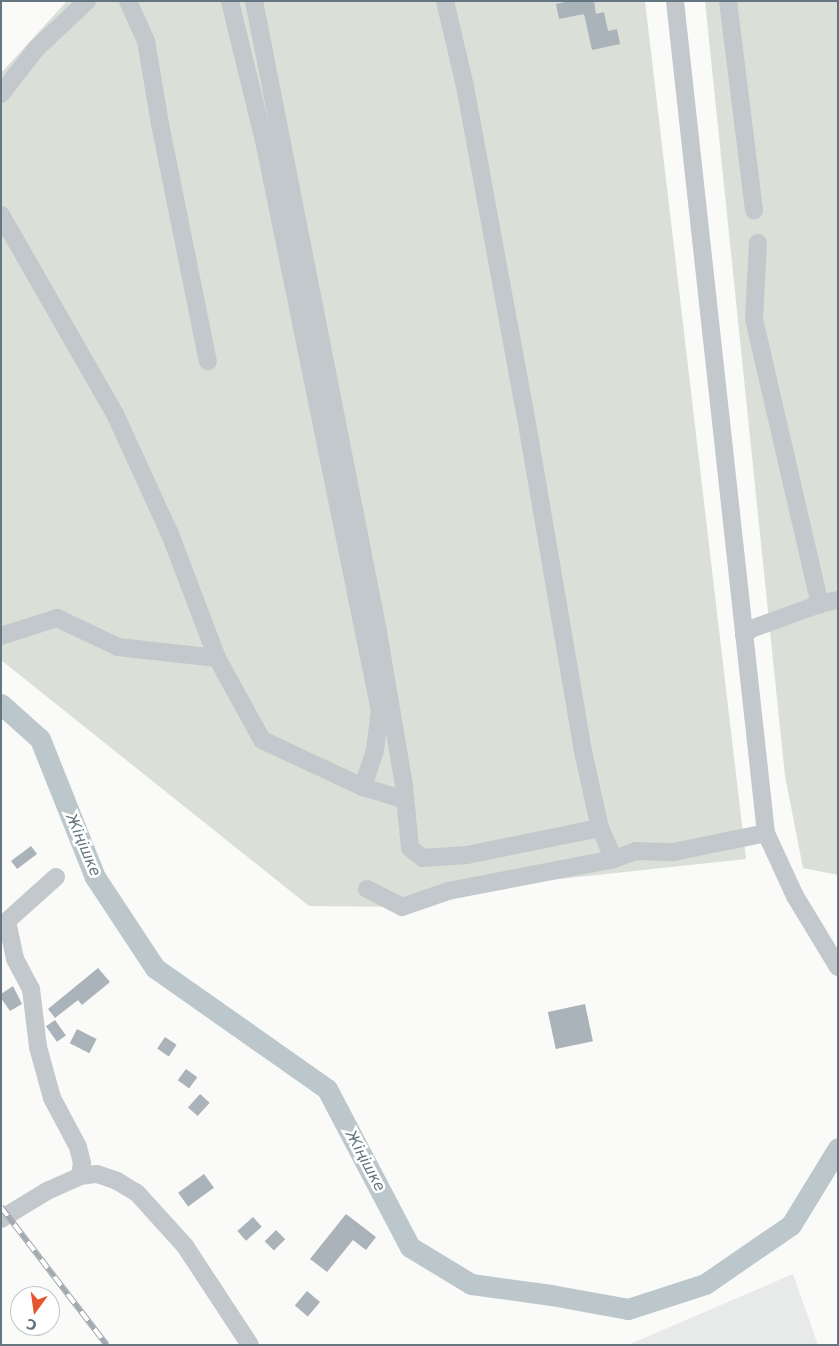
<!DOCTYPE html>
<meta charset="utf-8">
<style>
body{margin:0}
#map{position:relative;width:839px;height:1346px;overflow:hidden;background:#fafaf8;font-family:"DejaVu Sans",sans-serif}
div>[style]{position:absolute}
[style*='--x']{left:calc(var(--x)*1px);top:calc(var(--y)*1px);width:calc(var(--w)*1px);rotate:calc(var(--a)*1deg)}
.built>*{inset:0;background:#e8e9e9}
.green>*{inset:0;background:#dadfd7}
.river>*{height:21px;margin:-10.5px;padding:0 10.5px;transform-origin:10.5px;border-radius:10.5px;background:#bbc7cb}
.building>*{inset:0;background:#aab3b9;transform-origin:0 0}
.minor>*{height:18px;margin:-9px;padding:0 9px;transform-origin:9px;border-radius:9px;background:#c3c8cc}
.rail>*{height:5.5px;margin-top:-2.75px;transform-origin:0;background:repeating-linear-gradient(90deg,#fff 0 11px,#a2aab0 0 22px);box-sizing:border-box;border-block:1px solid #a2aab0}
span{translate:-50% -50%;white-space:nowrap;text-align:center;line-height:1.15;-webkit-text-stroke:5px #fff;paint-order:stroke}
.water-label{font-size:15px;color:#60757c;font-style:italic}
.frame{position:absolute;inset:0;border:2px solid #657683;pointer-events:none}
.north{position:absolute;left:10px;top:1286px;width:50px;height:50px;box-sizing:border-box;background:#fff;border:1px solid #c1c8cd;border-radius:50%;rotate:194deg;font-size:14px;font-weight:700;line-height:20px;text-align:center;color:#657683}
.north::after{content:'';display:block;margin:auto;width:18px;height:22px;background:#e4572e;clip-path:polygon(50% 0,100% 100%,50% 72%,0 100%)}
</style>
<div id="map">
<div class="built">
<i style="clip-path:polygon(793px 1274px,818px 1345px,628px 1345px)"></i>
</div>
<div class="green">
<i style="clip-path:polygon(67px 1px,645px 1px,746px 859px,448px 891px,402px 907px,309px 906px,1px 660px,1px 73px)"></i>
<i style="clip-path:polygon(705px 1px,838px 1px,838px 875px,803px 868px,785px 776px)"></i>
</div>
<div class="river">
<i style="--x:1;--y:704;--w:52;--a:41.9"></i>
<i style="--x:40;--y:739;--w:149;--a:68.3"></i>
<i style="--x:95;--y:877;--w:109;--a:56.6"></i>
<i style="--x:155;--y:968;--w:210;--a:35.1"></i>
<i style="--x:327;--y:1089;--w:178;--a:62.3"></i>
<i style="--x:410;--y:1247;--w:71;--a:31.2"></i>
<i style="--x:471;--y:1284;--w:81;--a:7.8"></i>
<i style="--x:551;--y:1295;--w:78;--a:10.3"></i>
<i style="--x:628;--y:1309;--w:81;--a:-18"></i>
<i style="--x:705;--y:1284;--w:104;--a:-34.5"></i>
<i style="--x:791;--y:1225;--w:90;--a:-58.6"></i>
</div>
<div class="building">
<i style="clip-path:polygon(570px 1px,594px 1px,596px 14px,604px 12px,608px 31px,617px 29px,620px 44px,592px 50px,584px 14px,559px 19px,556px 4px)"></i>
<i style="left:31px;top:846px;width:10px;height:25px;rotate:53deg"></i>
<i style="clip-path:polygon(98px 968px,110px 982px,82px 1005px,78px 1000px,55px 1018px,48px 1009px)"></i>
<i style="clip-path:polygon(13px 986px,22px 1004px,10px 1011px,1px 998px,1px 994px)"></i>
<i style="left:585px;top:1004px;width:38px;height:38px;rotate:78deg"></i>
<i style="left:55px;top:1020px;width:19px;height:11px;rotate:55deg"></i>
<i style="left:77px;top:1029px;width:22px;height:16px;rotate:27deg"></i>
<i style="left:165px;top:1037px;width:14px;height:14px;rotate:34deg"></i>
<i style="left:186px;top:1069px;width:14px;height:14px;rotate:36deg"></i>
<i style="left:200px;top:1094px;width:13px;height:18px;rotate:42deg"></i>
<i style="left:204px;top:1174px;width:17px;height:32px;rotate:54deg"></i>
<i style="clip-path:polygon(346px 1214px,376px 1237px,366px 1250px,353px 1240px,327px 1272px,310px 1259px)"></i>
<i style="left:253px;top:1217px;width:13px;height:21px;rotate:48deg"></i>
<i style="left:276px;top:1230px;width:13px;height:16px;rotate:45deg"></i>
<i style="left:307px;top:1291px;width:17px;height:19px;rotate:40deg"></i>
</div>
<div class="minor">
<i style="--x:128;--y:1;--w:44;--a:65.8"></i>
<i style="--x:146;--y:41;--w:84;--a:80.4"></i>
<i style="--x:160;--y:124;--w:242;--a:78.6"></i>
<i style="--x:254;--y:1;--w:637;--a:78.87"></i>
<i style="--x:377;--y:626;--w:161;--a:80.4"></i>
<i style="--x:404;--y:785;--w:63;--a:84.6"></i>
<i style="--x:410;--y:848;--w:16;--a:38"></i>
<i style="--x:423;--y:858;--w:44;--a:-3.9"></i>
<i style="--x:467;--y:855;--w:136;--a:-11.5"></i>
<i style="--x:600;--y:828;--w:34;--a:66"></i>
<i style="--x:445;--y:1;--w:87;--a:76.8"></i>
<i style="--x:465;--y:86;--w:325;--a:79.6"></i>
<i style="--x:524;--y:406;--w:346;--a:80.3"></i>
<i style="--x:582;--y:747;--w:83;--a:77.5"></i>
<i style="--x:675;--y:1;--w:837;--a:83.76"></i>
<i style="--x:766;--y:833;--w:69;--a:65.3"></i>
<i style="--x:795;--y:896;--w:83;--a:58.8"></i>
<i style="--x:728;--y:1;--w:211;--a:82.9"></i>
<i style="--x:1;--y:94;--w:58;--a:-52"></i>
<i style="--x:37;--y:48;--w:69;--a:-43.2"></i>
<i style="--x:1;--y:215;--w:229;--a:60.2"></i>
<i style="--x:115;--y:414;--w:132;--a:65.4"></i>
<i style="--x:170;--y:534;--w:133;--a:69.2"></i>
<i style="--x:217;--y:658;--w:94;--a:61.2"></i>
<i style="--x:262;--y:740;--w:111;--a:25"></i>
<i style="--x:363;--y:787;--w:39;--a:-72"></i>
<i style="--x:375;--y:750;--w:39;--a:-83"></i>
<i style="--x:380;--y:711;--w:578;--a:-101.49"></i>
<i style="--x:265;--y:145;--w:148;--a:-103.7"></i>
<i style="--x:758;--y:243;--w:76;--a:93"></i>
<i style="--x:754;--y:319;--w:293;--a:77"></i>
<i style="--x:744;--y:635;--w:9;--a:-41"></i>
<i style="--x:751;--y:629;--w:73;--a:-19.9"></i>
<i style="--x:820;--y:604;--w:18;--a:-13"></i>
<i style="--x:1;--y:636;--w:59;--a:-17.8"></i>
<i style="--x:57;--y:618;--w:68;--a:25.4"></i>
<i style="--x:118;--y:647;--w:100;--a:6.3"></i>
<i style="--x:363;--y:787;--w:44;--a:17.2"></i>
<i style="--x:56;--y:877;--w:66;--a:138.1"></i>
<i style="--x:7;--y:921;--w:39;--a:78"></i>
<i style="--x:15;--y:959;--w:34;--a:62"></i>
<i style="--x:31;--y:989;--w:58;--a:83.1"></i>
<i style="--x:38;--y:1047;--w:53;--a:74.6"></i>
<i style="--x:52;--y:1098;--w:55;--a:62"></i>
<i style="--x:78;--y:1147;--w:16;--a:76"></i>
<i style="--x:82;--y:1163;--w:13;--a:99"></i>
<i style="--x:367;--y:889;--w:39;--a:27"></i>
<i style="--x:402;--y:907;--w:49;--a:-19.2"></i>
<i style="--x:448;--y:891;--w:169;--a:-10.9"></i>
<i style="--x:614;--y:859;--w:23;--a:-20"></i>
<i style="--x:636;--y:851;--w:37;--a:2"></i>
<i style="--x:673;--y:852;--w:95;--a:-11.5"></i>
<i style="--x:1;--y:1219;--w:54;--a:-31.3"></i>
<i style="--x:47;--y:1191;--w:36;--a:-24"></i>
<i style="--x:80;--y:1176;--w:17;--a:-7"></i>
<i style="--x:97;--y:1174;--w:21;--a:19"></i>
<i style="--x:117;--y:1181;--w:23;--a:31"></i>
<i style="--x:137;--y:1193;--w:72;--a:47.8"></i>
<i style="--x:185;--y:1246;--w:118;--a:56.7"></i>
</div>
<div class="rail">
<i style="--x:1;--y:1207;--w:174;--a:52.5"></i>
</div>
<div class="water-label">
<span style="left:83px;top:845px;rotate:67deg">Жіңішке</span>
<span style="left:365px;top:1161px;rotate:62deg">Жіңішке</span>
</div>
<div class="frame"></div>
<div class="north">С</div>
</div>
